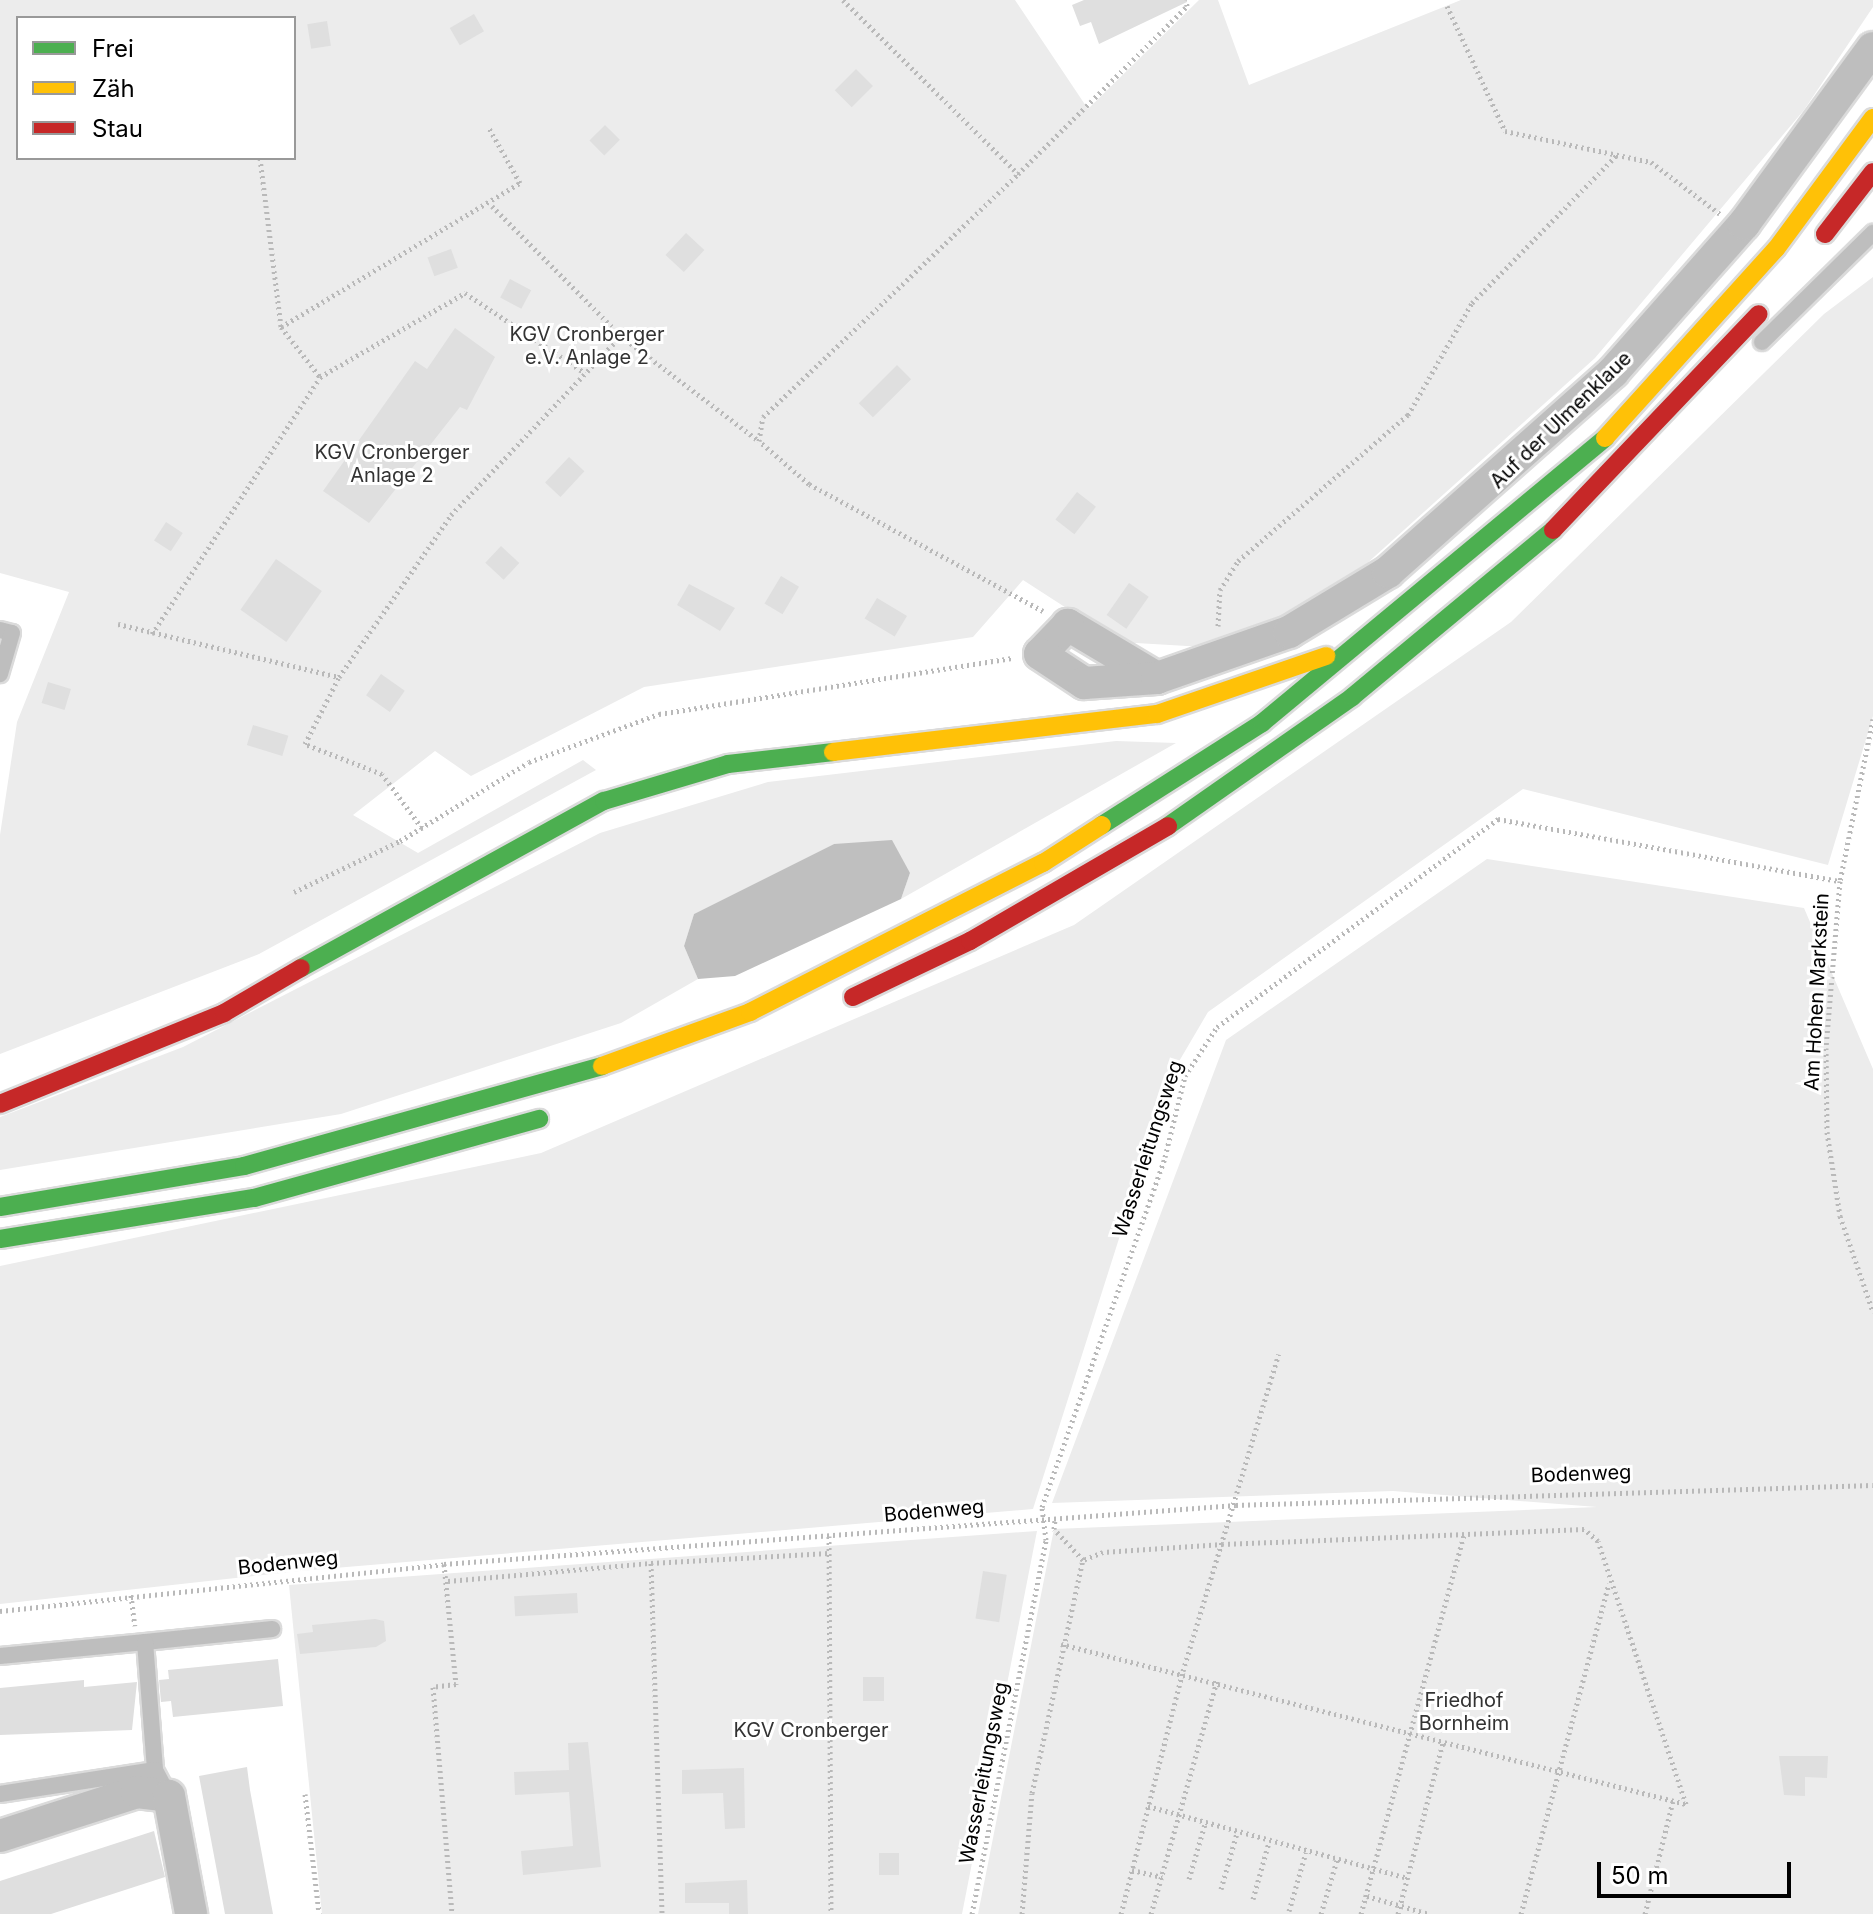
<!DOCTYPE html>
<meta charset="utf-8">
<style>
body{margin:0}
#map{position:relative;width:1873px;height:1914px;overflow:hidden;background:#fff;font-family:Inter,sans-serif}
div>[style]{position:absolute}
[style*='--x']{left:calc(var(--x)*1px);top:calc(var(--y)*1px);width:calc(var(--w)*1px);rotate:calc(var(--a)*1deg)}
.green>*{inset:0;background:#ececec}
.water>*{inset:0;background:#bfbfbf}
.building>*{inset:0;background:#dfdfdf;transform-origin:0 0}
.path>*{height:5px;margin-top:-2.5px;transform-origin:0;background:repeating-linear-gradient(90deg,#b9b9b9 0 2px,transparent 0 6px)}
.roads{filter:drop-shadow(2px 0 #dbdbdb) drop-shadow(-2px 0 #dbdbdb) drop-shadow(0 2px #dbdbdb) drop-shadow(0 -2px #dbdbdb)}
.lane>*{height:16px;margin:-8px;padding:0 8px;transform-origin:8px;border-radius:8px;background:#bebebe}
.street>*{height:32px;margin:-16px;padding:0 16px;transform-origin:16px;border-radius:16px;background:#bebebe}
.fast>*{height:18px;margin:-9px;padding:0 9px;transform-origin:9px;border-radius:9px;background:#4caf50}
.slow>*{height:18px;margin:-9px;padding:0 9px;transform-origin:9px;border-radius:9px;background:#ffc107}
.jam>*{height:18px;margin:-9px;padding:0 9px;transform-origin:9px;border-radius:9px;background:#c62828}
span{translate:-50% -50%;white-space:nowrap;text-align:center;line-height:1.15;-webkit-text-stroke:6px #fff;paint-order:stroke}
.park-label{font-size:20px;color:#333}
.street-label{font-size:20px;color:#000}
.legend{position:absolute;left:16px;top:16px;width:280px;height:144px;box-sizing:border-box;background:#fff;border:2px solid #999;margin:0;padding:10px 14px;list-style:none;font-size:24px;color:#000}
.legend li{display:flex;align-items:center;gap:16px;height:40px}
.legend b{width:40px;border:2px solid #999}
.scale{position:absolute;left:1597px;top:1862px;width:194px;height:36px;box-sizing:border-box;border:4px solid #000;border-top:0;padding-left:10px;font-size:24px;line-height:28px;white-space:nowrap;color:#000;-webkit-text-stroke:6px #fff;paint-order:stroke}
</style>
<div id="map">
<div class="green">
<i style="clip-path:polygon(evenodd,0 0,1015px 0,1088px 109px,1199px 0,1218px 0,1249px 85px,1461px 0,1873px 0,1873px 7px,1804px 110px,1595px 358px,1334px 593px,1221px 648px,1119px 642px,1023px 580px,973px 637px,644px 687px,471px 776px,435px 751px,353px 815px,418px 853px,583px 760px,596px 770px,259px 954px,0 1054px,0 835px,17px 722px,69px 592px,0 573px,0 0,18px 18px,294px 18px,294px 158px,18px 158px,18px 18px)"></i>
<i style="clip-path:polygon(1873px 277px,1873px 716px,1828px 865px,1523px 789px,1208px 1012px,1171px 1075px,1033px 1509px,299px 1571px,0 1604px,0 1266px,541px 1153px,1074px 925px,1511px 622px,1824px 314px)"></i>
<i style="clip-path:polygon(1116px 741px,1176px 743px,901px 899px,910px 873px,834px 844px,694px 914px,684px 946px,698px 979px,621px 1023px,341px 1114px,0 1170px,0 1117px,183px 1047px,600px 833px,768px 782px)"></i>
<i style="clip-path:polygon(1487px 859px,1804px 908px,1873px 1069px,1873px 1914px,978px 1914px,1054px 1529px,1597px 1507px,1393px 1491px,1052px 1503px,1226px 1040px)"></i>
<i style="clip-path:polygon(1037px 1531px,962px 1914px,322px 1914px,289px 1585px)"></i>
</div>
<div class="water">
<i style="clip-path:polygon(892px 840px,910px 873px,901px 899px,735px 976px,698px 979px,684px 946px,694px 914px,834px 844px)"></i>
</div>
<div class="building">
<i style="clip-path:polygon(1084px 0,1187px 0,1187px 2px,1099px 44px,1091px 22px,1080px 26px,1072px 5px)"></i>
<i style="left:474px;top:14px;width:20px;height:28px;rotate:60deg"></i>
<i style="left:327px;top:21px;width:25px;height:20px;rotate:81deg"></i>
<i style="left:856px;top:69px;width:24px;height:30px;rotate:45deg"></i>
<i style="left:605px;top:125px;width:21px;height:22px;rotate:45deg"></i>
<i style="left:686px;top:233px;width:25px;height:30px;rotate:43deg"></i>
<i style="left:451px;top:249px;width:20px;height:25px;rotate:70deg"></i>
<i style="left:510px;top:279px;width:24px;height:21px;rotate:28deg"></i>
<i style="clip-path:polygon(455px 328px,495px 357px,467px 410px,460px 407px,369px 523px,323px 491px,415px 361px,427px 369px)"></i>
<i style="left:897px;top:365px;width:20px;height:54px;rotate:45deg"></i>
<i style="left:569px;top:457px;width:21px;height:35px;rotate:43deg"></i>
<i style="left:1077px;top:492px;width:24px;height:35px;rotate:38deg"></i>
<i style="left:166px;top:522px;width:20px;height:22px;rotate:33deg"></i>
<i style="left:501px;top:546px;width:25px;height:23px;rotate:43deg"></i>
<i style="left:276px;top:559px;width:56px;height:62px;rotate:35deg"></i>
<i style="left:781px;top:576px;width:21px;height:32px;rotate:31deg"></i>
<i style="left:1129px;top:583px;width:24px;height:39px;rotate:35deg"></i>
<i style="clip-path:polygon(689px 584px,735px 608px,720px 631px,677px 605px)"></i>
<i style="left:877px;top:598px;width:35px;height:24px;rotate:31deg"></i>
<i style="left:381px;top:674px;width:29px;height:26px;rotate:35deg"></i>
<i style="left:48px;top:682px;width:24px;height:22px;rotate:17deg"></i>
<i style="left:253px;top:725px;width:37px;height:21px;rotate:17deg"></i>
<i style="left:983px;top:1571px;width:24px;height:48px;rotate:9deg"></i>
<i style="left:577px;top:1593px;width:20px;height:63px;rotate:87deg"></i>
<i style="clip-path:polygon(375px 1619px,384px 1621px,386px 1641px,376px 1647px,300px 1654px,297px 1634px,313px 1632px,312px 1625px)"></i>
<i style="clip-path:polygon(278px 1659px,283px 1706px,173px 1717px,171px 1701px,161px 1702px,159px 1680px,169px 1679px,168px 1670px)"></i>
<i style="left:863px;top:1677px;width:21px;height:24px"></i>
<i style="clip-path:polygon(84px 1680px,84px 1687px,137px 1682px,132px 1730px,0 1735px,0 1688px)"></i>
<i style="clip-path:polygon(588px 1742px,601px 1867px,523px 1875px,521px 1851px,573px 1846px,569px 1792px,515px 1795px,514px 1772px,569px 1770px,568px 1743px)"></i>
<i style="clip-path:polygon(1779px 1756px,1828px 1756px,1827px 1778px,1805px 1777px,1805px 1796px,1784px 1795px)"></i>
<i style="clip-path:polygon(247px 1767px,250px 1790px,273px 1914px,225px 1914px,199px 1776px)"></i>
<i style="clip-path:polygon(744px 1768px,745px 1828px,725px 1829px,723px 1793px,682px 1794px,682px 1770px)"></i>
<i style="clip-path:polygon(154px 1831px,165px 1877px,51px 1914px,0 1914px,0 1881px)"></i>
<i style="left:879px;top:1853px;width:20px;height:22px"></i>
<i style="clip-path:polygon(747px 1880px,748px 1914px,729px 1914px,729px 1903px,685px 1903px,685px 1883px)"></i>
</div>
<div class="path">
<i style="--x:843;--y:0;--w:247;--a:44.8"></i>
<i style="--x:1447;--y:6;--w:138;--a:65.1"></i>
<i style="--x:1505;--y:131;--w:149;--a:12"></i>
<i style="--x:1651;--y:162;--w:86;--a:37"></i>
<i style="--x:260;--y:158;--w:170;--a:82.9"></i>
<i style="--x:281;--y:327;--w:63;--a:52"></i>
<i style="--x:492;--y:206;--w:183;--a:45.2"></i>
<i style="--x:621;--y:336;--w:173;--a:37.3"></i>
<i style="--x:281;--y:327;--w:279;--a:-31.1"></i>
<i style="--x:520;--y:183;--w:63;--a:-119.4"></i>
<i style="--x:1043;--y:611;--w:266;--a:-151.5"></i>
<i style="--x:809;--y:484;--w:66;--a:-139.3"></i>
<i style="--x:759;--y:441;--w:24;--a:-81"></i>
<i style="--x:763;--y:417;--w:352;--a:-43.6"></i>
<i style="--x:1018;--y:174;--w:238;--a:-44.8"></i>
<i style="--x:1187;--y:6;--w:6;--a:-99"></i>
<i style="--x:118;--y:624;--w:227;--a:13.5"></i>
<i style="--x:1218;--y:626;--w:36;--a:-87"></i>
<i style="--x:1220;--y:590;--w:34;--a:-58"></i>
<i style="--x:1238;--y:561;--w:224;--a:-40.7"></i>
<i style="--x:1408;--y:415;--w:129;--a:-60.3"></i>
<i style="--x:1472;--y:303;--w:207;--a:-45.6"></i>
<i style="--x:152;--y:634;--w:307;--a:-56.8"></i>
<i style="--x:320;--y:377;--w:168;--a:-30.1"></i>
<i style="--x:465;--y:293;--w:144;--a:33.7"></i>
<i style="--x:1873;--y:719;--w:165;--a:101.5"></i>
<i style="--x:1840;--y:881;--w:168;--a:94.8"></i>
<i style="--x:1826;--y:1048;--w:84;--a:89.3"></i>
<i style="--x:1827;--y:1132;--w:85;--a:81.2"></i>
<i style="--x:1840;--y:1216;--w:102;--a:71"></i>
<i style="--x:422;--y:828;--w:67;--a:-126.5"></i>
<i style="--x:382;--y:774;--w:83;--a:-158.7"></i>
<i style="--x:305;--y:744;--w:75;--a:-63.1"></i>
<i style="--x:339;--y:677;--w:197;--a:-55.3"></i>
<i style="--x:451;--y:515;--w:247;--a:-46.5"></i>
<i style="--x:294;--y:892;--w:118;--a:-25.7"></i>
<i style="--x:400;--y:841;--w:151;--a:-31.5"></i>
<i style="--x:529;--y:762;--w:139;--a:-20.3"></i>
<i style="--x:659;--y:714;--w:359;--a:-9"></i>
<i style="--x:829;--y:1536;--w:378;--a:89.7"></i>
<i style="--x:651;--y:1563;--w:178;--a:-3.2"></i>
<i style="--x:444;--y:1564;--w:121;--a:84.3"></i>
<i style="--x:456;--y:1684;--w:23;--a:173"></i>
<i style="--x:433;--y:1687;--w:228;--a:85.2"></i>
<i style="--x:448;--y:1581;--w:204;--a:-5.1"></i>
<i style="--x:651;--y:1563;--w:351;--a:88.2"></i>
<i style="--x:131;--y:1595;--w:31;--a:83"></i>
<i style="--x:0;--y:1611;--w:446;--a:-6"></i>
<i style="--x:444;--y:1564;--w:794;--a:-4.26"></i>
<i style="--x:1236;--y:1505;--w:637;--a:-1.8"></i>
<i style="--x:1061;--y:1644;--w:645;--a:14.36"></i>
<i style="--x:1686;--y:1804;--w:277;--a:-108.5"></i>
<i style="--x:1598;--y:1541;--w:18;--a:-139"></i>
<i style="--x:1584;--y:1529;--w:361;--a:177.6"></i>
<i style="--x:1223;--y:1544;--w:120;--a:176.2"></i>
<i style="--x:1103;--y:1552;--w:22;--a:158"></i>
<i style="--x:305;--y:1794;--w:121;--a:83.3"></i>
<i style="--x:1148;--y:1806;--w:269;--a:15.5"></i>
<i style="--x:1132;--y:1870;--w:31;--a:13"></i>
<i style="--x:1189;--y:1879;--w:57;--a:-73.8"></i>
<i style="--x:1221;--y:1889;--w:58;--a:-74.1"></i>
<i style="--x:1367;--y:1896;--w:65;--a:16.2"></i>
<i style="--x:1253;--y:1899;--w:59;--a:-74.3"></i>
<i style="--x:1289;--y:1911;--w:61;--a:-73.9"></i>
<i style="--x:972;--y:1914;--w:381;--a:-78.8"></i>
<i style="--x:1046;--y:1540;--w:33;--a:-97"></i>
<i style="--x:1042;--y:1507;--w:371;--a:-70.6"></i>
<i style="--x:1165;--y:1157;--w:83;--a:-76.1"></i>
<i style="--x:1185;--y:1076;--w:59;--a:-56.9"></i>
<i style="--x:1217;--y:1027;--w:350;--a:-36.5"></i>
<i style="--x:1498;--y:819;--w:348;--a:10.3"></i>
<i style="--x:1022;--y:1914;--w:121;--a:-85.3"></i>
<i style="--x:1032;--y:1793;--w:239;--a:-77.7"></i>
<i style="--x:1083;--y:1560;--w:42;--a:-133.1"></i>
<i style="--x:1054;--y:1529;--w:9;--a:-84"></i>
<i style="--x:1121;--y:1914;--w:251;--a:-75.7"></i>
<i style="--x:1183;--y:1671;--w:331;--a:-73.2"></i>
<i style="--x:1151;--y:1914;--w:243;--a:-74.2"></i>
<i style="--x:1321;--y:1914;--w:56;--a:-73.5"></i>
<i style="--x:1361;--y:1914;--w:392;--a:-74.8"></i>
<i style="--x:1398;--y:1914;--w:178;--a:-75.3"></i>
<i style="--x:1521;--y:1914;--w:342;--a:-75.1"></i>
<i style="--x:1645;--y:1914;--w:116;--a:-76.1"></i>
</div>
<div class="roads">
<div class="lane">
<i style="--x:1762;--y:342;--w:156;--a:-44.5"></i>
<i style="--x:0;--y:630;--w:12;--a:14"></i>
<i style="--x:12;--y:633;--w:43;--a:106.3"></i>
<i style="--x:145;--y:1642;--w:128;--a:-5.8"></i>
<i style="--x:0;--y:1656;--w:146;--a:-5.5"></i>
<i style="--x:145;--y:1642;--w:128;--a:85.5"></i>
<i style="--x:155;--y:1770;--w:30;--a:62"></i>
<i style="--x:0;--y:1794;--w:157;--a:-8.8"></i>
</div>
<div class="street">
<i style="--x:1157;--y:678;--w:104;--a:-149.2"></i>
<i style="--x:1068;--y:625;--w:40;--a:134"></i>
<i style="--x:1040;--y:654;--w:53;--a:33.4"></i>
<i style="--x:1084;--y:683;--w:73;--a:-3.9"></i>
<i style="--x:1157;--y:678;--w:140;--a:-19.2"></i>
<i style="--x:1289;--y:632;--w:116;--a:-31.2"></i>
<i style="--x:1388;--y:572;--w:301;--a:-41.6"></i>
<i style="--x:1613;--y:372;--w:198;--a:-48.5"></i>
<i style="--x:1744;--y:224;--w:218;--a:-53.8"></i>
<i style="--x:0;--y:1836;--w:144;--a:-17.8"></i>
<i style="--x:137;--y:1792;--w:32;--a:7"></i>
<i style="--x:169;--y:1796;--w:120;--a:79.4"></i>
</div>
<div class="fast">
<i style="--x:1102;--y:825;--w:190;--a:-32.5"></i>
<i style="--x:1262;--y:723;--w:446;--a:-39.7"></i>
<i style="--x:1168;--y:826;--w:225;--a:-35"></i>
<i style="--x:1352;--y:697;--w:261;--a:-39.7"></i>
<i style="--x:301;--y:968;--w:346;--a:-28.9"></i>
<i style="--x:604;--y:801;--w:129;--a:-16.6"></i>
<i style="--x:728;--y:764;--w:106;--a:-6.5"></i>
<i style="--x:0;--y:1207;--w:247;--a:-9.5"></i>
<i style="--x:244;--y:1166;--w:372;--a:-15.6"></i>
<i style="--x:0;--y:1239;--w:257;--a:-9.2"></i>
<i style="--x:254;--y:1198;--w:296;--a:-15.5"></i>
</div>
<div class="slow">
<i style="--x:1605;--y:438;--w:255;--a:-47.9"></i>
<i style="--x:1776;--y:249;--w:163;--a:-53.5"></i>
<i style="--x:833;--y:752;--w:326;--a:-6.7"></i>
<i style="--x:1157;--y:714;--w:179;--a:-18.9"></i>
<i style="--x:602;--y:1066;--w:158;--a:-20"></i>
<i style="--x:750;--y:1012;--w:329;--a:-27"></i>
<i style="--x:1043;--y:863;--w:70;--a:-32.8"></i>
</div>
<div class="jam">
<i style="--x:1825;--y:234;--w:78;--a:-52.3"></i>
<i style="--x:1553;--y:530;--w:298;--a:-46.4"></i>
<i style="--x:853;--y:997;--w:130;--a:-25.6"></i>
<i style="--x:970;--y:941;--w:229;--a:-30.1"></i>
<i style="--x:0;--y:1104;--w:242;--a:-22.1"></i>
<i style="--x:224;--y:1013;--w:89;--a:-30.3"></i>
</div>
</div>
<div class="park-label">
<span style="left:587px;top:346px">KGV Cronberger<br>e.V. Anlage 2</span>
<span style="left:392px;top:464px">KGV Cronberger<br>Anlage 2</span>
<span style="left:1464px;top:1712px">Friedhof<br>Bornheim</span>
<span style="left:811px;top:1730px">KGV Cronberger</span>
</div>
<div class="street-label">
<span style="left:1561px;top:420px;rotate:-44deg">Auf der Ulmenklaue</span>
<span style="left:1817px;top:992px;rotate:-87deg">Am Hohen Markstein</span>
<span style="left:1148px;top:1149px;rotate:-72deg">Wasserleitungsweg</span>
<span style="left:1581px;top:1474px;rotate:-2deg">Bodenweg</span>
<span style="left:934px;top:1511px;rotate:-5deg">Bodenweg</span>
<span style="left:288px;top:1563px;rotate:-6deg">Bodenweg</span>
<span style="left:984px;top:1773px;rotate:-79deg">Wasserleitungsweg</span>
</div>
<ul class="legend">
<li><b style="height:10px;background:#4caf50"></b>Frei</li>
<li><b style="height:10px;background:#ffc107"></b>Zäh</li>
<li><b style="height:10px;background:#c62828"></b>Stau</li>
</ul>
<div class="scale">50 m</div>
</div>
